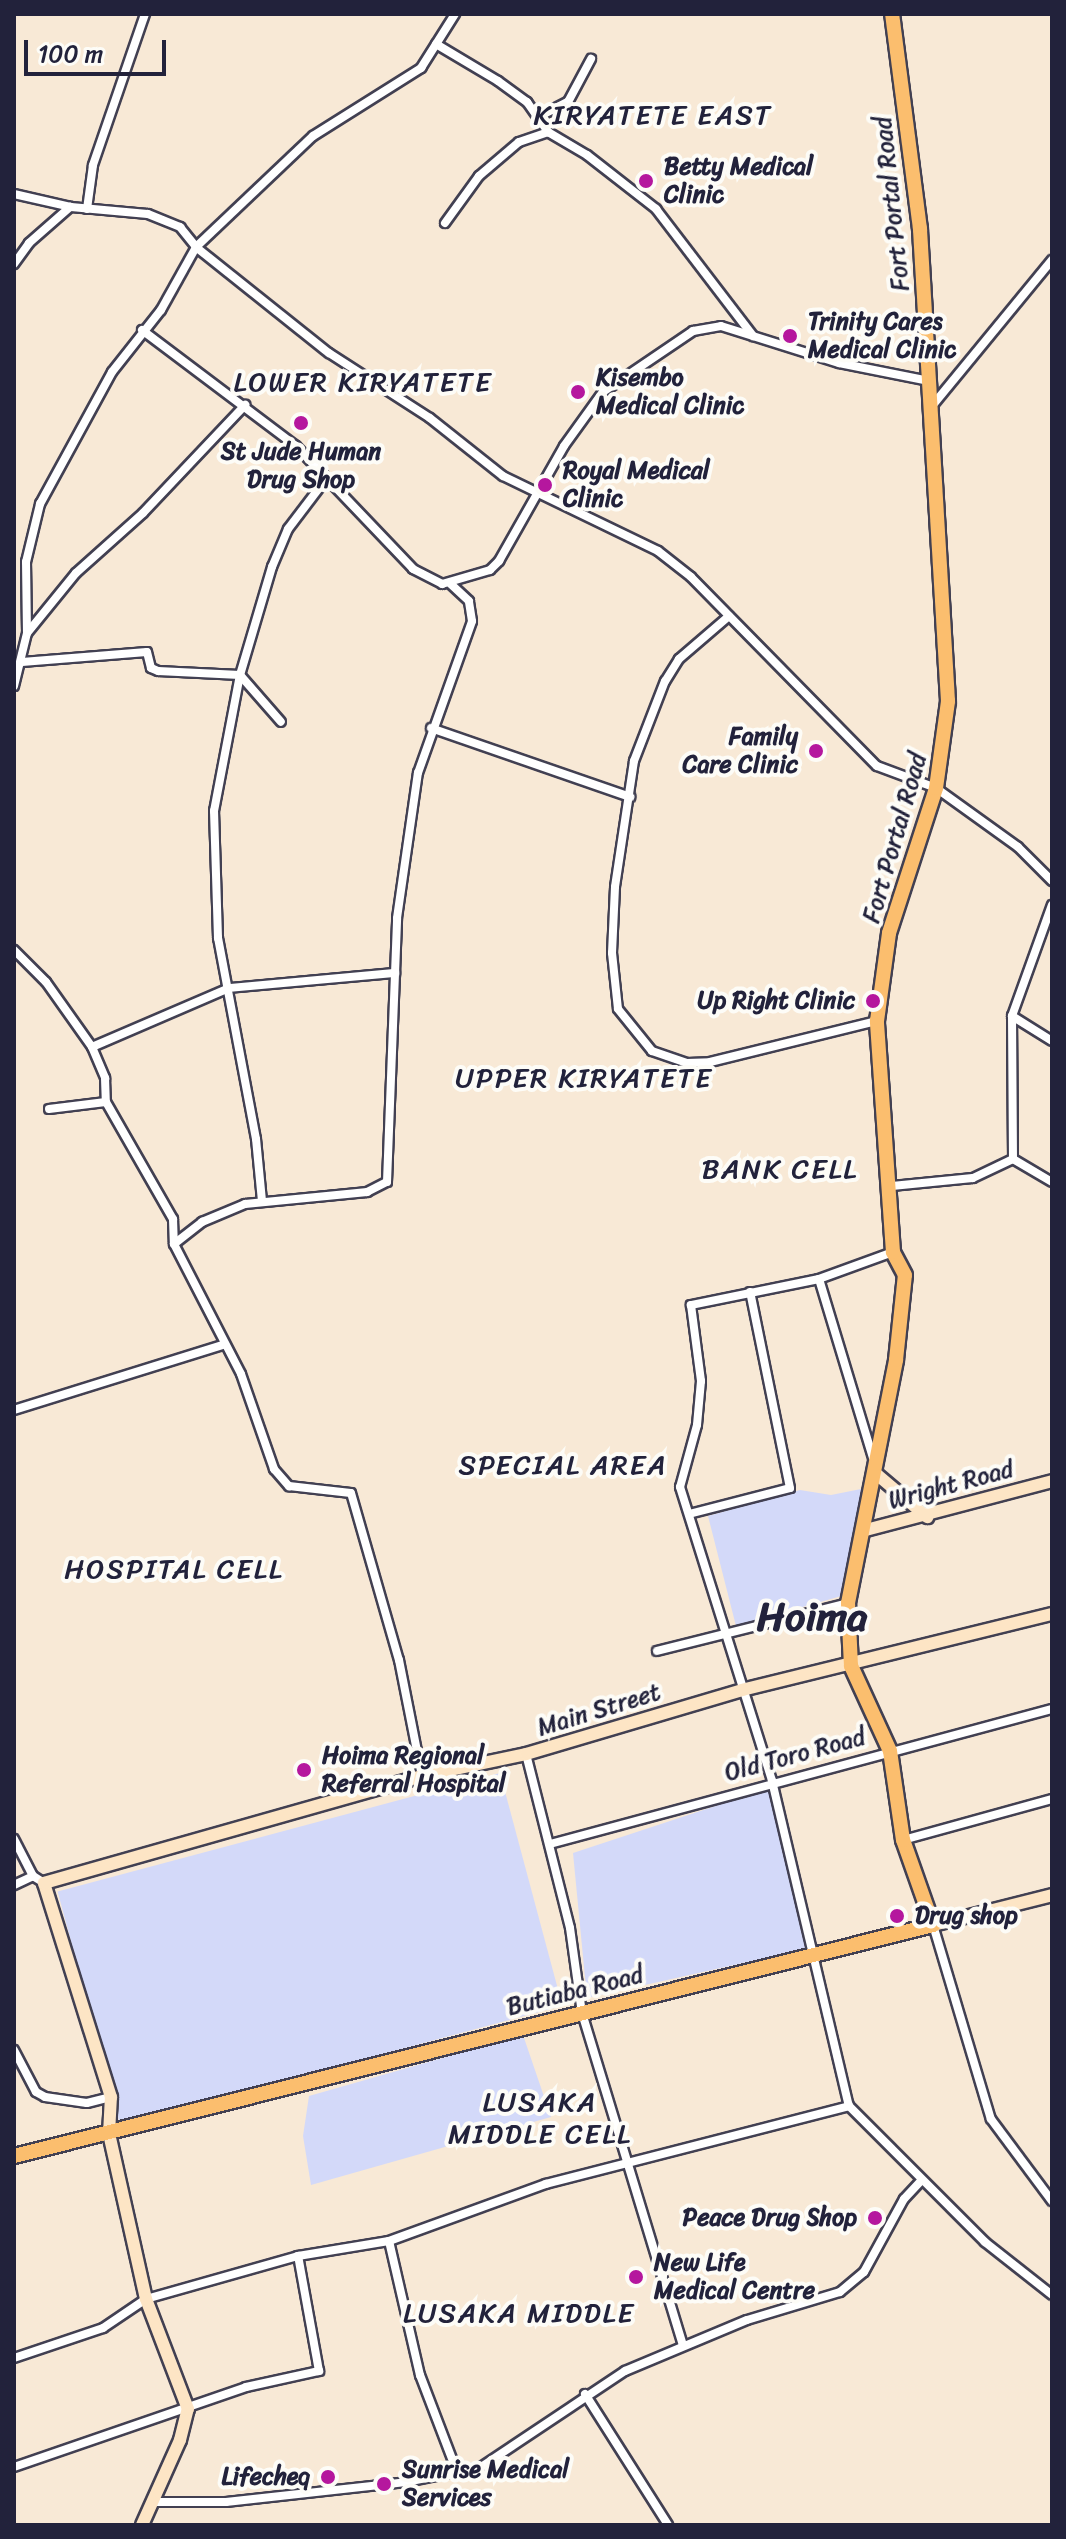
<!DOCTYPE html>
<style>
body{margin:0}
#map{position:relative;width:1066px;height:2539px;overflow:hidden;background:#f8e9d6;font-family:Sriracha,sans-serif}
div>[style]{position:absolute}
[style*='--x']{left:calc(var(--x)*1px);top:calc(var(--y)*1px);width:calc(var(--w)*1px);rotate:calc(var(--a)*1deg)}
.built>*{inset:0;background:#d3d9f9;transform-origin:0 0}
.roads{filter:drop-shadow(2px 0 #424052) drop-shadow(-2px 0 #424052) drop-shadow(0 2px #424052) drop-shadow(0 -2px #424052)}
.street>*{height:8px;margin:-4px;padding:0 4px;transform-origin:4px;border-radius:4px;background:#fff}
.secondary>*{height:12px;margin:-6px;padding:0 6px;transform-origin:6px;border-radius:6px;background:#fde5c5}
.primary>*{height:14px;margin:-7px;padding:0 7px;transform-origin:7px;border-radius:7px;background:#fbbe6e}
.dots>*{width:22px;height:22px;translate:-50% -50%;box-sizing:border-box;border:4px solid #fdfcf7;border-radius:50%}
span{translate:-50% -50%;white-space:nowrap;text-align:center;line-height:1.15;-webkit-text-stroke:8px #fdfcf7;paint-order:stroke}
.poi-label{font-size:24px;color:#22223b;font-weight:700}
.left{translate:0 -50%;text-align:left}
.right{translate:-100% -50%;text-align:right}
.street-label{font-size:24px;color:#22223b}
.quarter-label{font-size:28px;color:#22223b;letter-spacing:2px}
.town-label{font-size:40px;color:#22223b;font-weight:700}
.frame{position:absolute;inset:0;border:16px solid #22223b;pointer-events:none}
.scale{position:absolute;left:24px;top:40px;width:142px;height:36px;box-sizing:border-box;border:4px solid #22223b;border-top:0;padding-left:10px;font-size:24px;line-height:28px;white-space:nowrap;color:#22223b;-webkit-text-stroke:6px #fdfcf7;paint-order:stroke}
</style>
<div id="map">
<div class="built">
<i style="clip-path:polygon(871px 1487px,845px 1595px,736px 1626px,708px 1516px,800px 1490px,831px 1495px)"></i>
<i style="left:500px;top:1773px;width:241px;height:458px;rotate:75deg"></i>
<i style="clip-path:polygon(770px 1788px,810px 1948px,587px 1998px,573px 1853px)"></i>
<i style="clip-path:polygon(523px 2035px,551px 2117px,311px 2185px,303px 2136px,309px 2096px)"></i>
</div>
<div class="roads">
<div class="street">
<i style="--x:436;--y:44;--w:72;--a:30.8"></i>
<i style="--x:498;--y:81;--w:36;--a:36"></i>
<i style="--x:527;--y:102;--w:37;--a:55"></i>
<i style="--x:548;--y:132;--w:45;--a:30.5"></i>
<i style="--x:587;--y:155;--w:88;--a:38"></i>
<i style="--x:656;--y:209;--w:160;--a:52.6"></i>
<i style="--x:540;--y:116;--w:31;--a:-27"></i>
<i style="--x:568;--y:102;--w:49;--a:-61.9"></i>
<i style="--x:14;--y:194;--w:58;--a:12.8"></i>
<i style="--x:71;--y:207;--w:77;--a:5.2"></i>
<i style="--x:148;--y:214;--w:35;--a:22"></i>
<i style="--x:180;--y:227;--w:26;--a:51"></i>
<i style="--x:196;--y:247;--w:170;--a:38.6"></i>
<i style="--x:329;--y:353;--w:120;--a:32.8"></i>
<i style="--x:430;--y:418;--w:93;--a:38.5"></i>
<i style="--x:503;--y:476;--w:172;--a:25.8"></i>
<i style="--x:658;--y:551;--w:42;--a:38.2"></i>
<i style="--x:691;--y:577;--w:265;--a:45.5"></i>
<i style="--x:877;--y:766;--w:63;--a:20.4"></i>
<i style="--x:936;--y:788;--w:101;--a:35.7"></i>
<i style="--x:1018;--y:847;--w:48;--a:45"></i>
<i style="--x:87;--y:209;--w:44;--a:-82.2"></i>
<i style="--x:93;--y:165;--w:160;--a:-71"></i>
<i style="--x:445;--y:223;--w:58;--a:-54.1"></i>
<i style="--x:479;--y:176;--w:52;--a:-40.4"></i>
<i style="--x:519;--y:142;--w:31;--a:-19"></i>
<i style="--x:14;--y:264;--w:26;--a:-54"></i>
<i style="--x:29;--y:243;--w:55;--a:-41.3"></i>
<i style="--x:142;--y:330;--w:193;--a:37"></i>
<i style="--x:296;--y:446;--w:170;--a:46.4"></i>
<i style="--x:413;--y:569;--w:33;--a:27"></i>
<i style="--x:442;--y:584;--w:50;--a:-16.3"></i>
<i style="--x:490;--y:570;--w:13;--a:-45"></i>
<i style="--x:499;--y:561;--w:132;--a:-60.5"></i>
<i style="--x:564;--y:446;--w:67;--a:-54.2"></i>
<i style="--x:603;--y:392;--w:109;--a:-34.1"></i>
<i style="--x:693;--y:331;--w:28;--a:-10"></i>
<i style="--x:721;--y:326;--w:124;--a:17.4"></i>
<i style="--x:839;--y:363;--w:92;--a:11.3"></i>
<i style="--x:932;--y:406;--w:189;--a:-50.6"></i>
<i style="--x:729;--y:616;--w:66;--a:139.3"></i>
<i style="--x:679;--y:659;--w:26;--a:122"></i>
<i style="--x:665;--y:681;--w:86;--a:111.2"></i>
<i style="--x:634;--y:761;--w:127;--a:98.6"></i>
<i style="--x:615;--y:887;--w:66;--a:92.6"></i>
<i style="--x:612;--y:953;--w:56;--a:83.9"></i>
<i style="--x:618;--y:1009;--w:54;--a:51"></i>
<i style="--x:652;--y:1051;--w:37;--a:19"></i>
<i style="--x:687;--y:1063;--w:23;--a:-2"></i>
<i style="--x:710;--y:1062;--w:172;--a:-13.8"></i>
<i style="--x:28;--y:632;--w:76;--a:-50.9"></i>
<i style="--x:76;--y:573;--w:90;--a:-41.8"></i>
<i style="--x:143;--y:513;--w:149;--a:-46.6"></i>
<i style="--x:22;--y:662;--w:125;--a:-4.6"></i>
<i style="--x:147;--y:652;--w:16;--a:76"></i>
<i style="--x:151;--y:668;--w:8;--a:23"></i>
<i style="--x:158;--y:671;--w:82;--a:2.8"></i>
<i style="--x:240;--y:675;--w:62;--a:48.9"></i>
<i style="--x:14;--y:686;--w:55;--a:-76.2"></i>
<i style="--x:27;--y:633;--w:71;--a:-90.8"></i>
<i style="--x:26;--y:562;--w:60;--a:-76.4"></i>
<i style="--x:40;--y:504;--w:150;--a:-61.4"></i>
<i style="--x:112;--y:372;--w:79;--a:-51.7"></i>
<i style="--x:161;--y:310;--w:72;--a:-60.9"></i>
<i style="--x:196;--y:247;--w:161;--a:-43.5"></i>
<i style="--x:313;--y:136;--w:128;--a:-32.2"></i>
<i style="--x:421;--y:68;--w:64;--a:-57.8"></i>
<i style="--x:431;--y:728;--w:211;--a:19.1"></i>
<i style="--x:14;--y:950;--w:45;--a:45"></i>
<i style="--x:46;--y:982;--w:80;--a:54.7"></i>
<i style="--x:92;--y:1047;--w:34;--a:67"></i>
<i style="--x:105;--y:1078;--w:24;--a:88"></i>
<i style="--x:106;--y:1102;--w:135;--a:60.2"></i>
<i style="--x:173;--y:1219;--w:25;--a:88"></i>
<i style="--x:174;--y:1244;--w:146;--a:62.7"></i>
<i style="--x:241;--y:1374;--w:101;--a:70.8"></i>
<i style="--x:274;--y:1469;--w:23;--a:49"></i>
<i style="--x:289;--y:1486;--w:62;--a:6.4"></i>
<i style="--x:351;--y:1493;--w:174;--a:74"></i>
<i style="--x:399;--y:1660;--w:118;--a:78.8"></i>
<i style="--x:1012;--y:1016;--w:47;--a:32"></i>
<i style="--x:92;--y:1047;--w:149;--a:-23.3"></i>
<i style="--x:229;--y:988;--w:167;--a:-5.2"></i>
<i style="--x:49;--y:1109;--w:57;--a:-7"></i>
<i style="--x:1013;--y:1159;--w:45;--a:30.5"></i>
<i style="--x:892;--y:1186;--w:81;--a:-5.6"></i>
<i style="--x:973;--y:1178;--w:44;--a:-25.4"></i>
<i style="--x:1013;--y:1159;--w:143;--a:-90.4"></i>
<i style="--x:1012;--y:1016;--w:118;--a:-70.2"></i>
<i style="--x:262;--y:1201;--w:62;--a:-95.5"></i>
<i style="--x:256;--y:1139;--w:205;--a:-100.7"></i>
<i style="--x:218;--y:938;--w:127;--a:-91.8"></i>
<i style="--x:214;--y:811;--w:138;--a:-79.2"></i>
<i style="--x:240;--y:675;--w:113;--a:-73.5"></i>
<i style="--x:272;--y:567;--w:41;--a:-67.2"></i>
<i style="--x:288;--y:529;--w:63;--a:-52.8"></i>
<i style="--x:174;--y:1244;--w:36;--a:-38"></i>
<i style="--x:202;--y:1222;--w:47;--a:-22.7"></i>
<i style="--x:245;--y:1204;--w:123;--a:-5.6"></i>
<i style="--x:367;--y:1192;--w:22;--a:-27"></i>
<i style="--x:387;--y:1182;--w:264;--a:-87.8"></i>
<i style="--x:397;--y:918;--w:147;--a:-81.8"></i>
<i style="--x:418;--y:773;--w:161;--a:-70.4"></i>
<i style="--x:472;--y:621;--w:20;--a:-99"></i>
<i style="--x:469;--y:601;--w:25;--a:-137"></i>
<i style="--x:893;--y:1252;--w:79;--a:160"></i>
<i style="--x:819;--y:1279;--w:131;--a:168.5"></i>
<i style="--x:691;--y:1305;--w:77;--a:82.5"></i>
<i style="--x:701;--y:1381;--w:44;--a:95.2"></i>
<i style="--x:697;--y:1425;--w:64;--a:105.3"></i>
<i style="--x:680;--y:1487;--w:308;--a:72.6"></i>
<i style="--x:772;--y:1781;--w:334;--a:76.7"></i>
<i style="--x:849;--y:2106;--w:192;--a:45"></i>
<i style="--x:985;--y:2242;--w:85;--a:38.3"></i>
<i style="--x:819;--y:1279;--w:187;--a:73.2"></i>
<i style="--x:14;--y:1410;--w:219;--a:-17.3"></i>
<i style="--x:689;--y:1514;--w:104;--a:-14.4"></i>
<i style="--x:790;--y:1488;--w:200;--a:-101.5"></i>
<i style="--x:657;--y:1651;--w:197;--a:-14.1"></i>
<i style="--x:526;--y:1754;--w:179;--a:75.8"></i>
<i style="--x:570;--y:1928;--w:86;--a:82"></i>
<i style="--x:582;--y:2013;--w:347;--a:73.1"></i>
<i style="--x:14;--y:1839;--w:42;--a:62.8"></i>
<i style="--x:33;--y:1876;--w:13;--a:32"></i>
<i style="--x:903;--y:1840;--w:155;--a:-15.4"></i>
<i style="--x:550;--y:1844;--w:520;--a:-15.05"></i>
<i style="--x:14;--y:1885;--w:21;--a:-25"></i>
<i style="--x:933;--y:1925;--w:202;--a:73.4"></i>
<i style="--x:991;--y:2119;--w:102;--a:53.4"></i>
<i style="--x:14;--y:2050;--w:47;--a:62.4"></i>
<i style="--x:36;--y:2092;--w:10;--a:29"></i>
<i style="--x:45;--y:2097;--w:42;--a:8.1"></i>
<i style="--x:87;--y:2103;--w:25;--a:-14"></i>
<i style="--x:389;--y:2241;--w:138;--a:77"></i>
<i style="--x:420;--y:2375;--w:104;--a:69.1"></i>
<i style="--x:14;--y:2358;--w:94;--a:-18.6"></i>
<i style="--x:103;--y:2328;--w:52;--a:-34"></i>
<i style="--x:146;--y:2299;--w:158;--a:-15.8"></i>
<i style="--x:298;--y:2256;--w:92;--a:-9.4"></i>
<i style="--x:389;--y:2241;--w:167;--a:-20"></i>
<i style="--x:546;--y:2184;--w:313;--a:-14.4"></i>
<i style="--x:585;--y:2394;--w:155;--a:57.6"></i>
<i style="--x:14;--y:2467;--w:245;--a:-19"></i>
<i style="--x:246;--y:2387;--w:75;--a:-12.4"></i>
<i style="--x:319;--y:2371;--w:117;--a:-100.3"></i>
<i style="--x:153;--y:2502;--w:73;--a:0"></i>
<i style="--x:226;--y:2502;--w:181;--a:-6.3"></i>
<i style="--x:406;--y:2482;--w:76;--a:-11.3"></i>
<i style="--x:481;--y:2467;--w:173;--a:-33.7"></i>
<i style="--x:625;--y:2371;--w:132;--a:-22.7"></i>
<i style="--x:747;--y:2320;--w:97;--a:-16.8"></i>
<i style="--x:840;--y:2292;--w:31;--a:-40"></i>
<i style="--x:864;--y:2272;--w:83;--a:-61.3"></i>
<i style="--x:904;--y:2199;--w:25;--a:-47"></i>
</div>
<div class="secondary">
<i style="--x:874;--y:1472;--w:70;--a:40.3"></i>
<i style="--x:862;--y:1531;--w:196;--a:-14.7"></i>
<i style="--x:933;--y:1925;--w:123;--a:-14.1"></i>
<i style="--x:142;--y:2525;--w:93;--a:-65.9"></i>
<i style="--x:180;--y:2440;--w:32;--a:-76"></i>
<i style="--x:188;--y:2409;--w:118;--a:-110.9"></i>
<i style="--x:146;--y:2299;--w:169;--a:-102.6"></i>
<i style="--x:109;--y:2134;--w:37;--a:-87"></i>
<i style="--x:111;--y:2097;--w:224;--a:-107.4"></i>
<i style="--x:44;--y:1883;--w:393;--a:-15.8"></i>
<i style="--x:422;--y:1776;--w:106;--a:-11.9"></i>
<i style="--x:526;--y:1754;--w:225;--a:-16.5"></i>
<i style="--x:742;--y:1690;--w:319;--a:-13.8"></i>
</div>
<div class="primary">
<i style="--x:14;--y:2156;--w:948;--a:-14.11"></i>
<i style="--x:933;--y:1925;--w:90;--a:-109.4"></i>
<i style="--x:903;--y:1840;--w:90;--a:-98.3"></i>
<i style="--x:890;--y:1751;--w:94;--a:-114.6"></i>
<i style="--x:851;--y:1666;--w:63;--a:-92.7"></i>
<i style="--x:848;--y:1603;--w:248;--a:-78.8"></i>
<i style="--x:896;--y:1360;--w:85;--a:-84"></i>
<i style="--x:905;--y:1275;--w:26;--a:-118"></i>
<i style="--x:893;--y:1252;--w:232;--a:-94"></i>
<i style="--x:877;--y:1021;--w:89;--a:-82.2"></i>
<i style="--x:889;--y:933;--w:152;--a:-72"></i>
<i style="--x:936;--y:788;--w:88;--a:-82.1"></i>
<i style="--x:948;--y:701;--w:473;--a:-93.4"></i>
<i style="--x:920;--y:229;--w:217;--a:-97.4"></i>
</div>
</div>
<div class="dots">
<i style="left:646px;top:181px;background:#b5179e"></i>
<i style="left:790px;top:336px;background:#b5179e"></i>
<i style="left:578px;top:392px;background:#b5179e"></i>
<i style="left:301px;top:423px;background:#b5179e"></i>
<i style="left:545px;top:485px;background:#b5179e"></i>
<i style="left:816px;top:751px;background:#b5179e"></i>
<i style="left:873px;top:1001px;background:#b5179e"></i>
<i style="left:304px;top:1770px;background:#b5179e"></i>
<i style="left:897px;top:1916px;background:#b5179e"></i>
<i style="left:875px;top:2218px;background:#b5179e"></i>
<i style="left:636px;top:2277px;background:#b5179e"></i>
<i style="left:328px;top:2477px;background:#b5179e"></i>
<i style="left:384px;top:2484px;background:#b5179e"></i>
</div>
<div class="poi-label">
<span class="left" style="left:664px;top:181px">Betty Medical<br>Clinic</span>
<span class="left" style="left:808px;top:336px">Trinity Cares<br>Medical Clinic</span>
<span class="left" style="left:596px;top:392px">Kisembo<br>Medical Clinic</span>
<span style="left:301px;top:466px">St Jude Human<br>Drug Shop</span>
<span class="left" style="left:563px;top:485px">Royal Medical<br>Clinic</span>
<span class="right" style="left:798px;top:751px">Family<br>Care Clinic</span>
<span class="right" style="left:855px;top:1001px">Up Right Clinic</span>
<span class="left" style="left:322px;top:1770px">Hoima Regional<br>Referral Hospital</span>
<span class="left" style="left:915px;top:1916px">Drug shop</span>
<span class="right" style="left:857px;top:2218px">Peace Drug Shop</span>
<span class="left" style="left:654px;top:2277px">New Life<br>Medical Centre</span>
<span class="left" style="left:402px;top:2484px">Sunrise Medical<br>Services</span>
<span class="right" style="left:310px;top:2477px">Lifecheq</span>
</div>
<div class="street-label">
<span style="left:892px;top:204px;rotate:-96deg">Fort Portal Road</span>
<span style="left:895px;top:838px;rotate:-74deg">Fort Portal Road</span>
<span style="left:951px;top:1485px;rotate:-15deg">Wright Road</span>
<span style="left:599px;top:1710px;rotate:-17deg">Main Street</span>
<span style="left:795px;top:1755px;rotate:-15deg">Old Toro Road</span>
<span style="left:575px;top:1991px;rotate:-14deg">Butiaba Road</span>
</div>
<div class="quarter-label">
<span style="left:653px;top:115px">KIRYATETE EAST</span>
<span style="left:363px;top:382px">LOWER KIRYATETE</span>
<span style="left:584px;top:1078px">UPPER KIRYATETE</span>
<span style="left:780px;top:1169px">BANK CELL</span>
<span style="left:563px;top:1465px">SPECIAL AREA</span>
<span style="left:174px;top:1569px">HOSPITAL CELL</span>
<span style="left:540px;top:2118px">LUSAKA<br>MIDDLE CELL</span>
<span style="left:519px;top:2313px">LUSAKA MIDDLE</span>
</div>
<div class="town-label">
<span style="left:812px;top:1617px">Hoima</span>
</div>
<div class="frame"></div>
<div class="scale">100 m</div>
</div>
